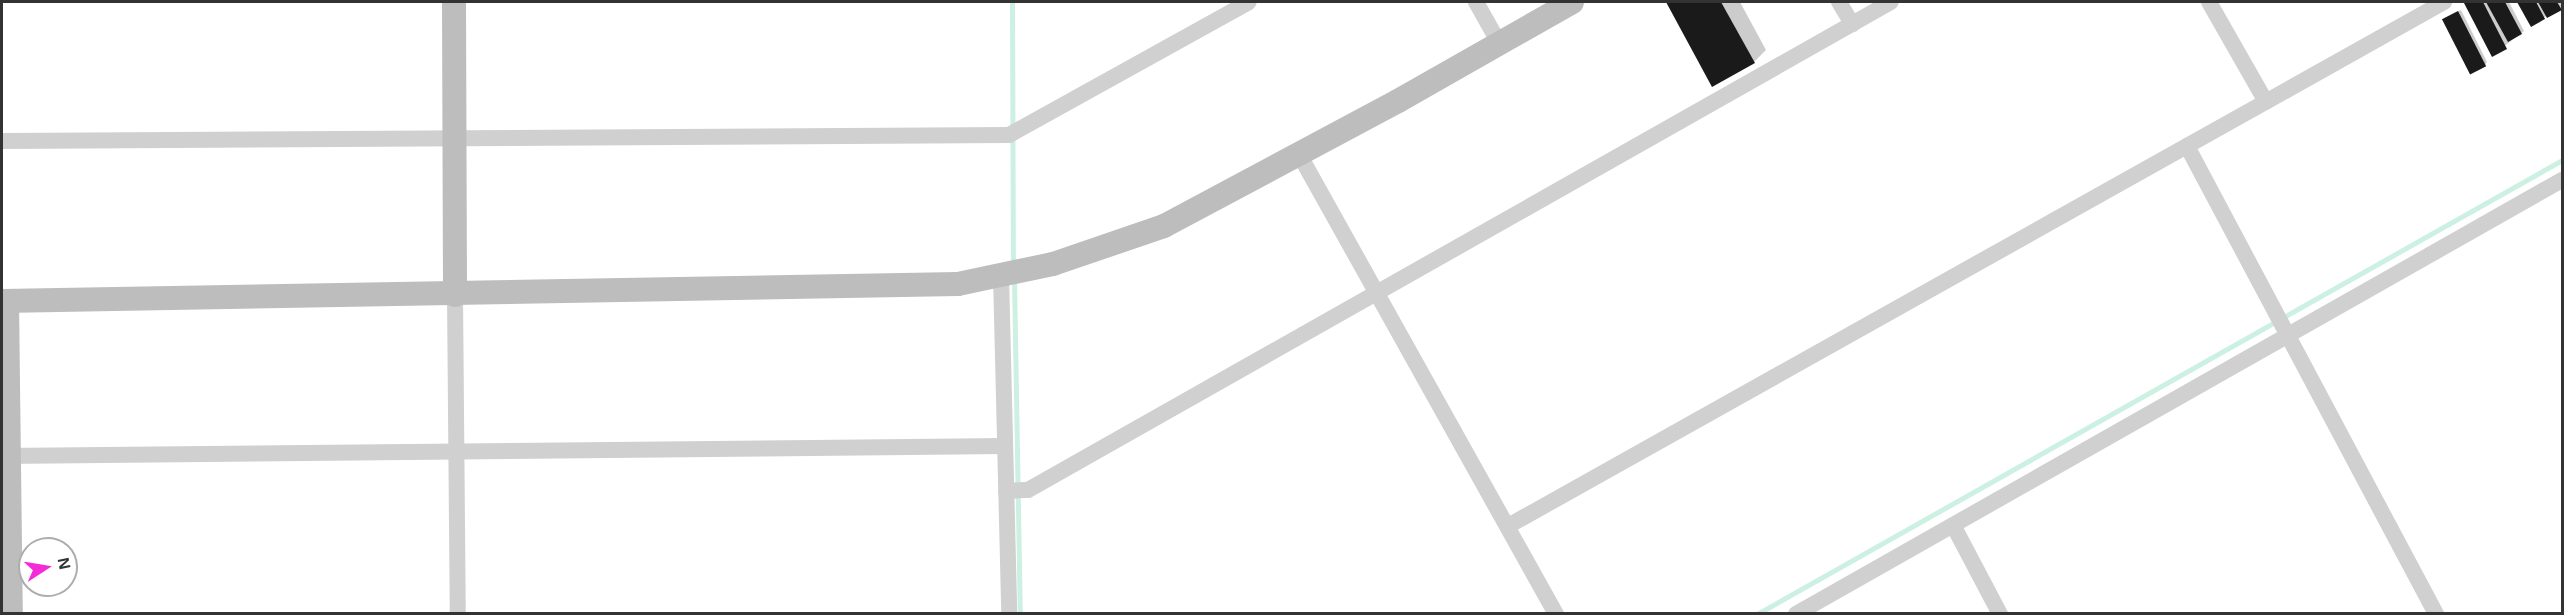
<!DOCTYPE html>
<style>
body{margin:0}
#map{position:relative;width:2564px;height:615px;overflow:hidden;background:#fff;font-family:Helvetica,sans-serif}
div>[style]{position:absolute}
[style*='--x']{left:calc(var(--x)*1px);top:calc(var(--y)*1px);width:calc(var(--w)*1px);rotate:calc(var(--a)*1deg)}
.shadow>*{inset:0;background:#0003}
.stream>*{height:5px;margin:-2.5px;padding:0 2.5px;transform-origin:2.5px;border-radius:2.5px;background:#ccf0e2}
.building>*{inset:0;background:#1a1a1a;transform-origin:0 0}
.street>*{height:16px;margin:-8px;padding:0 8px;transform-origin:8px;border-radius:8px;background:#d0d0d0}
.secondary>*{height:24px;margin:-12px;padding:0 12px;transform-origin:12px;border-radius:12px;background:#bdbdbd}
span{translate:-50% -50%;white-space:nowrap;text-align:center;line-height:1.15;-webkit-text-stroke:6px #fff;paint-order:stroke}
.frame{position:absolute;inset:0;border:3px solid #333;pointer-events:none}
.north{position:absolute;left:18px;top:537px;width:60px;height:60px;box-sizing:border-box;background:#fff;border:2px solid #adadad;border-radius:50%;rotate:78deg;font-size:16px;font-weight:700;line-height:24px;text-align:center;color:#333}
.north::after{content:'';display:block;margin:auto;width:21px;height:27px;background:#f42bd7;clip-path:polygon(50% 0,100% 100%,50% 72%,0 100%)}
</style>
<div id="map">
<div class="shadow">
<i style="clip-path:polygon(1668px 2px,1740px 2px,1766px 50px,1754px 62px,1713px 84px)"></i>
<i style="clip-path:polygon(2509px 2px,2524px 31px,2493px 55px,2466px 3px)"></i>
<i style="clip-path:polygon(2519px 2px,2561px 2px,2562px 7px,2531px 25px)"></i>
<i style="clip-path:polygon(2461px 10px,2487px 62px,2485px 65px,2447px 17px)"></i>
</div>
<div class="stream">
<i style="--x:1012;--y:2;--w:265;--a:89.8"></i>
<i style="--x:1014;--y:279;--w:335;--a:89"></i>
<i style="--x:1757;--y:614;--w:924;--a:-29.42"></i>
</div>
<div class="building">
<i style="clip-path:polygon(1666px 2px,1721px 2px,1755px 63px,1712px 87px)"></i>
<i style="clip-path:polygon(2483px 2px,2507px 49px,2492px 57px,2464px 3px)"></i>
<i style="clip-path:polygon(2486px 2px,2505px 2px,2522px 34px,2508px 42px)"></i>
<i style="clip-path:polygon(2517px 2px,2536px 2px,2545px 19px,2531px 27px)"></i>
<i style="clip-path:polygon(2538px 2px,2557px 2px,2562px 10px,2547px 18px)"></i>
<i style="left:2458px;top:11px;width:62px;height:18px;rotate:63deg"></i>
</div>
<div class="street">
<i style="--x:1476;--y:2;--w:47;--a:60.7"></i>
<i style="--x:1839;--y:2;--w:26;--a:59"></i>
<i style="--x:2209;--y:2;--w:115;--a:60.3"></i>
<i style="--x:2;--y:141;--w:1007;--a:-0.34"></i>
<i style="--x:1009;--y:135;--w:274;--a:-29"></i>
<i style="--x:2187;--y:146;--w:530;--a:61.98"></i>
<i style="--x:1299;--y:154;--w:527;--a:60.81"></i>
<i style="--x:1001;--y:275;--w:339;--a:88.6"></i>
<i style="--x:455;--y:295;--w:319;--a:89.5"></i>
<i style="--x:2;--y:456;--w:1003;--a:-0.57"></i>
<i style="--x:1006;--y:491;--w:22;--a:-3"></i>
<i style="--x:1028;--y:490;--w:991;--a:-29.49"></i>
<i style="--x:1953;--y:525;--w:101;--a:62.2"></i>
<i style="--x:1508;--y:526;--w:1073;--a:-29.24"></i>
<i style="--x:1796;--y:614;--w:880;--a:-29.54"></i>
</div>
<div class="secondary">
<i style="--x:454;--y:2;--w:293;--a:89.8"></i>
<i style="--x:2;--y:301;--w:956;--a:-1.02"></i>
<i style="--x:958;--y:284;--w:97;--a:-11.9"></i>
<i style="--x:1053;--y:264;--w:117;--a:-18.9"></i>
<i style="--x:1164;--y:226;--w:265;--a:-28.1"></i>
<i style="--x:1398;--y:101;--w:200;--a:-29.6"></i>
<i style="--x:7;--y:301;--w:313;--a:89.3"></i>
</div>
<div class="frame"></div>
<div class="north">N</div>
</div>
